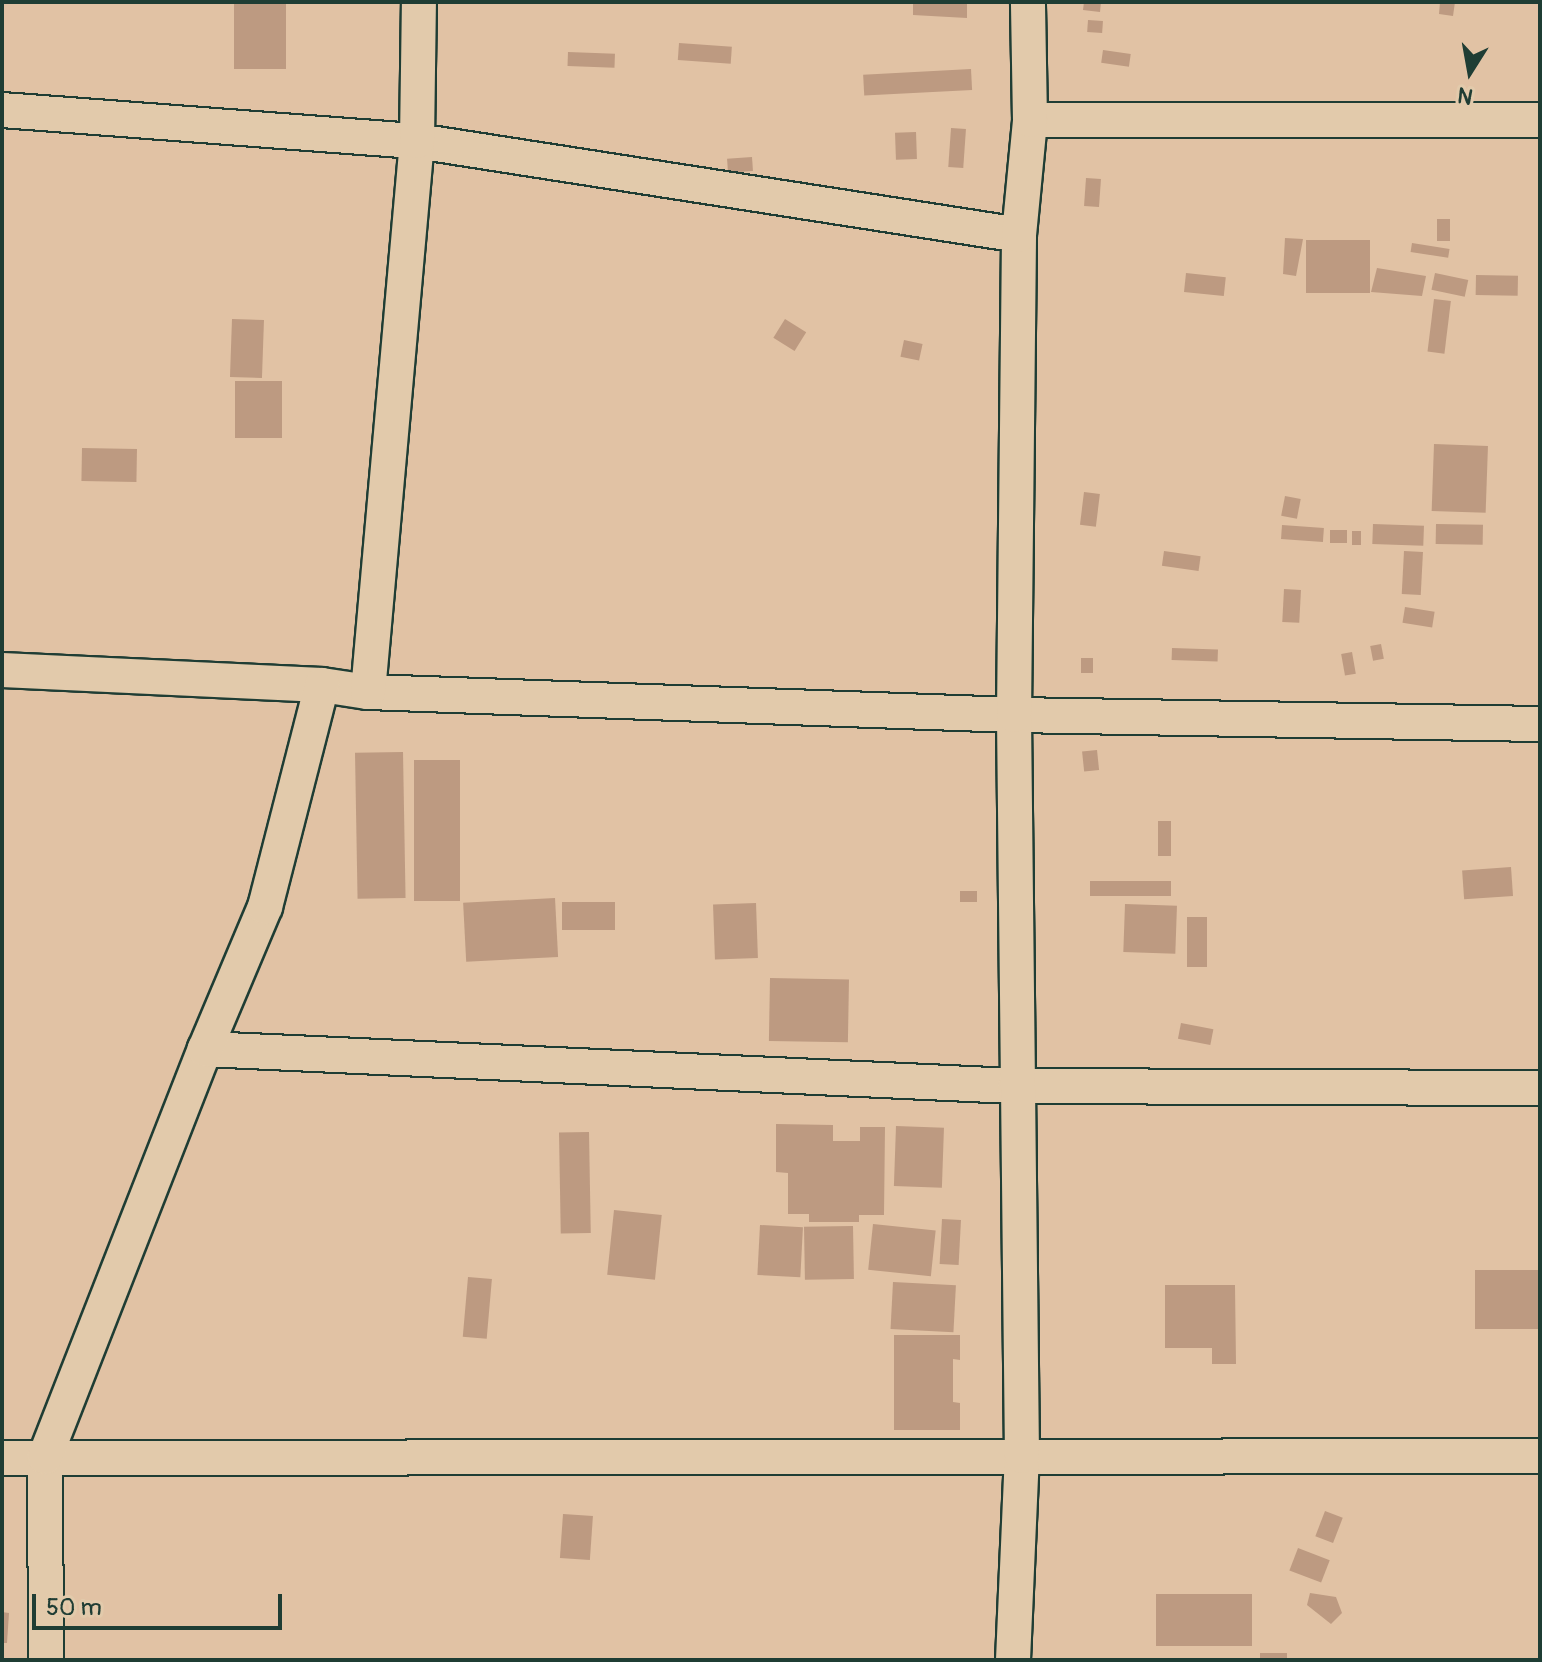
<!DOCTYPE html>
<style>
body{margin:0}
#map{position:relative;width:1542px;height:1662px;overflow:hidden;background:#e1c2a4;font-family:Pangolin,sans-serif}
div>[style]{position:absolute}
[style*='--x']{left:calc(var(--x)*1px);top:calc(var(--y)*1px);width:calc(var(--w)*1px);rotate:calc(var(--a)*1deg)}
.building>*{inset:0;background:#bd9a81;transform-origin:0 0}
.roads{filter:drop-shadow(2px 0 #1f3d34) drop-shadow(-2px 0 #1f3d34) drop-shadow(0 2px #1f3d34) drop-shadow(0 -2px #1f3d34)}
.minor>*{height:34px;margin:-17px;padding:0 17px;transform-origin:17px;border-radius:17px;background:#e2caab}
span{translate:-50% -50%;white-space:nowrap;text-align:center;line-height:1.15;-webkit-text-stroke:6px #e2caab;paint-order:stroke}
.frame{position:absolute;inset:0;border:4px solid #1f3d34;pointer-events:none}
.north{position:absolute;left:1430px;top:32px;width:80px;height:80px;-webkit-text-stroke:6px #e2caab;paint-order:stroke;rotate:191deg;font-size:22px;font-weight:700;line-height:32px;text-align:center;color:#1f3d34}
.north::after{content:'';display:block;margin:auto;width:28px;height:36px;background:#1f3d34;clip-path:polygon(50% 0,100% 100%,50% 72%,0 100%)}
.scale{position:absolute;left:32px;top:1594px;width:250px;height:36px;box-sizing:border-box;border:4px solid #1f3d34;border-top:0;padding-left:10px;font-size:24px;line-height:28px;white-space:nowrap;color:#1f3d34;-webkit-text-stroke:6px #e2caab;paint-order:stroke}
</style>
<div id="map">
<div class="building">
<i style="left:234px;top:2px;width:52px;height:67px"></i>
<i style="clip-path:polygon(913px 2px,967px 2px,967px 18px,913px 15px)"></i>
<i style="clip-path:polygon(1084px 2px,1101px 2px,1100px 12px,1083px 10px)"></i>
<i style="clip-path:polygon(1440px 2px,1455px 2px,1453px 16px,1439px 14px)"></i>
<i style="left:1088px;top:20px;width:15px;height:12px;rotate:4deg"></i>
<i style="left:679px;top:43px;width:53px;height:17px;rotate:4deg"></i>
<i style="left:1103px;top:50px;width:28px;height:13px;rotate:8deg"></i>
<i style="left:568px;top:52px;width:47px;height:14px;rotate:2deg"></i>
<i style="left:971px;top:69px;width:21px;height:108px;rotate:87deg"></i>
<i style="left:951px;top:128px;width:15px;height:39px;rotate:4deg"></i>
<i style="left:916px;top:132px;width:27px;height:21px;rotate:88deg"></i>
<i style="left:752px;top:157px;width:14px;height:25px;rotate:86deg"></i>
<i style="left:1086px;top:178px;width:15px;height:28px;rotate:4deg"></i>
<i style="left:1437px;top:219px;width:13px;height:22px"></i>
<i style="clip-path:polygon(1285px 238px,1303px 239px,1296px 276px,1283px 274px)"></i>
<i style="left:1306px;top:240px;width:64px;height:53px"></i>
<i style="left:1412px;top:243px;width:38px;height:9px;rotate:9deg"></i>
<i style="clip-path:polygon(1377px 268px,1426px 276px,1422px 296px,1371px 292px)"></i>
<i style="left:1186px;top:273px;width:40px;height:19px;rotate:6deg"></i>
<i style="left:1435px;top:273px;width:34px;height:17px;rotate:12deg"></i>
<i style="left:1476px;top:275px;width:42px;height:20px;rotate:1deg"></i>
<i style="left:1434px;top:299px;width:17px;height:53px;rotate:7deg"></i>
<i style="left:232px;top:319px;width:32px;height:58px;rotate:2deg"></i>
<i style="left:785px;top:319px;width:25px;height:22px;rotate:32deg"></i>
<i style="left:904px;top:340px;width:19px;height:17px;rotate:12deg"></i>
<i style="left:235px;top:381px;width:47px;height:57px"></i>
<i style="left:1434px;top:444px;width:54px;height:67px;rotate:2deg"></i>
<i style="left:82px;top:448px;width:55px;height:33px;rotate:1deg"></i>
<i style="left:1084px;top:492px;width:16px;height:33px;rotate:7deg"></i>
<i style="left:1285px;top:496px;width:16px;height:20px;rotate:11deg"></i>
<i style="left:1373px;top:524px;width:51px;height:20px;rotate:2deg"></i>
<i style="left:1436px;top:524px;width:47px;height:20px;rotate:1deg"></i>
<i style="left:1282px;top:525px;width:42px;height:14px;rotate:4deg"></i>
<i style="left:1330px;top:530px;width:17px;height:13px"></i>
<i style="left:1352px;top:531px;width:9px;height:14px"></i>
<i style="left:1164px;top:551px;width:37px;height:15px;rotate:8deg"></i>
<i style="left:1404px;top:551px;width:19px;height:43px;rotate:3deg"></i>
<i style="left:1284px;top:589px;width:17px;height:33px;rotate:3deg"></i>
<i style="left:1405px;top:607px;width:30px;height:16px;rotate:9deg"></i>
<i style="left:1381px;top:644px;width:15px;height:11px;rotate:79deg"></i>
<i style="left:1172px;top:648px;width:46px;height:12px;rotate:2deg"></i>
<i style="left:1352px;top:652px;width:22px;height:11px;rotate:80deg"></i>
<i style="left:1081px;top:658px;width:12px;height:15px"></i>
<i style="left:1097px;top:750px;width:20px;height:15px;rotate:84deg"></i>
<i style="left:403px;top:752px;width:146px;height:48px;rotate:89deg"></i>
<i style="left:414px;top:760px;width:46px;height:141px"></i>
<i style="left:1158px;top:821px;width:13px;height:35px"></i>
<i style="left:1511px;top:867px;width:29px;height:49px;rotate:86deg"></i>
<i style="left:1090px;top:881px;width:81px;height:15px"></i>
<i style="left:977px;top:891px;width:11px;height:17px;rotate:90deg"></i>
<i style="left:555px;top:898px;width:59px;height:92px;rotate:87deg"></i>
<i style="left:562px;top:902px;width:53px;height:28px"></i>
<i style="left:756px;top:903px;width:55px;height:43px;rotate:88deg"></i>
<i style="left:1125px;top:904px;width:52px;height:48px;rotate:2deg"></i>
<i style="left:1187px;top:917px;width:20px;height:50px"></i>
<i style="left:770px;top:978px;width:79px;height:63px;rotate:1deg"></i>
<i style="left:1181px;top:1023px;width:33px;height:16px;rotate:11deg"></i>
<i style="clip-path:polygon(776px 1124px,833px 1125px,833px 1141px,860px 1141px,860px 1127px,885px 1127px,884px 1215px,859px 1215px,859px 1222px,809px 1222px,809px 1214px,788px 1214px,788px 1173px,776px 1172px)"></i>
<i style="left:896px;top:1126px;width:48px;height:60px;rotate:2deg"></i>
<i style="left:589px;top:1132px;width:101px;height:30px;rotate:89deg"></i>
<i style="left:614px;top:1210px;width:48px;height:65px;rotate:6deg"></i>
<i style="left:942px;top:1219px;width:19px;height:45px;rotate:3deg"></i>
<i style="left:873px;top:1224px;width:63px;height:46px;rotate:6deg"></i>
<i style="left:760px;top:1225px;width:43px;height:50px;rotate:3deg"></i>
<i style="left:853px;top:1226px;width:53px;height:49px;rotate:89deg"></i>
<i style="left:1475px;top:1270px;width:65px;height:59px"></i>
<i style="left:468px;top:1277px;width:24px;height:60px;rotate:5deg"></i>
<i style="left:893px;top:1282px;width:63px;height:47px;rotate:3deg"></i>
<i style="clip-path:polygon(1165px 1285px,1235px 1285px,1236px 1364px,1212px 1364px,1212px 1348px,1165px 1348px)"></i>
<i style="clip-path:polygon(894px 1335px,960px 1335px,960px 1360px,953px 1359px,953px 1402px,960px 1403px,960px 1430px,894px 1430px)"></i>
<i style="left:1325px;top:1511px;width:19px;height:27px;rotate:21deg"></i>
<i style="left:563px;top:1514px;width:30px;height:44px;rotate:4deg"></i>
<i style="left:1298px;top:1548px;width:34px;height:24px;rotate:21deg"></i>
<i style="clip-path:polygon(1310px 1593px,1336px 1597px,1342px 1613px,1331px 1624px,1307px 1605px)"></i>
<i style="left:1156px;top:1594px;width:96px;height:52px"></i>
<i style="clip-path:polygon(2px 1612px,9px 1613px,7px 1643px,2px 1643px)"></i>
<i style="left:1260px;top:1653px;width:27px;height:7px"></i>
</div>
<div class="roads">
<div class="minor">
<i style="--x:2;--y:110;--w:416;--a:4.3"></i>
<i style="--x:417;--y:141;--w:609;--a:8.87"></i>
<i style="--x:1030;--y:120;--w:510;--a:0"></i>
<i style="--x:2;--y:670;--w:320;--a:2.7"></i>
<i style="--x:322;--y:685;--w:47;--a:8.7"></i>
<i style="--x:368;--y:692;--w:646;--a:2.04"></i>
<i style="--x:1014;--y:715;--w:526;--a:0.98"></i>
<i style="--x:368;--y:692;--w:553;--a:-84.92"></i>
<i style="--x:417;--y:141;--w:139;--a:-89.2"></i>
<i style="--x:205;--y:1049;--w:811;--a:2.62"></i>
<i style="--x:1015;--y:1086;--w:525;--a:0.22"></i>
<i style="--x:2;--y:1458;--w:1538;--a:-0.07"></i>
<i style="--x:46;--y:1660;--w:203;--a:-90.3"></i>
<i style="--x:45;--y:1457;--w:438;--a:-68.6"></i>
<i style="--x:205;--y:1049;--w:154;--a:-67.1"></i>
<i style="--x:265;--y:907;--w:229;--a:-75.6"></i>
<i style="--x:1013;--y:1660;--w:204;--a:-87.5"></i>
<i style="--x:1022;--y:1456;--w:741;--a:-90.62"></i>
<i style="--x:1014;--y:715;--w:480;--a:-89.4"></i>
<i style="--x:1019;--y:235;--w:116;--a:-84.5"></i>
<i style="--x:1030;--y:120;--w:118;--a:-91"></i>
</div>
</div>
<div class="frame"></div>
<div class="north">N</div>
<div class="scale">50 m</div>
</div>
